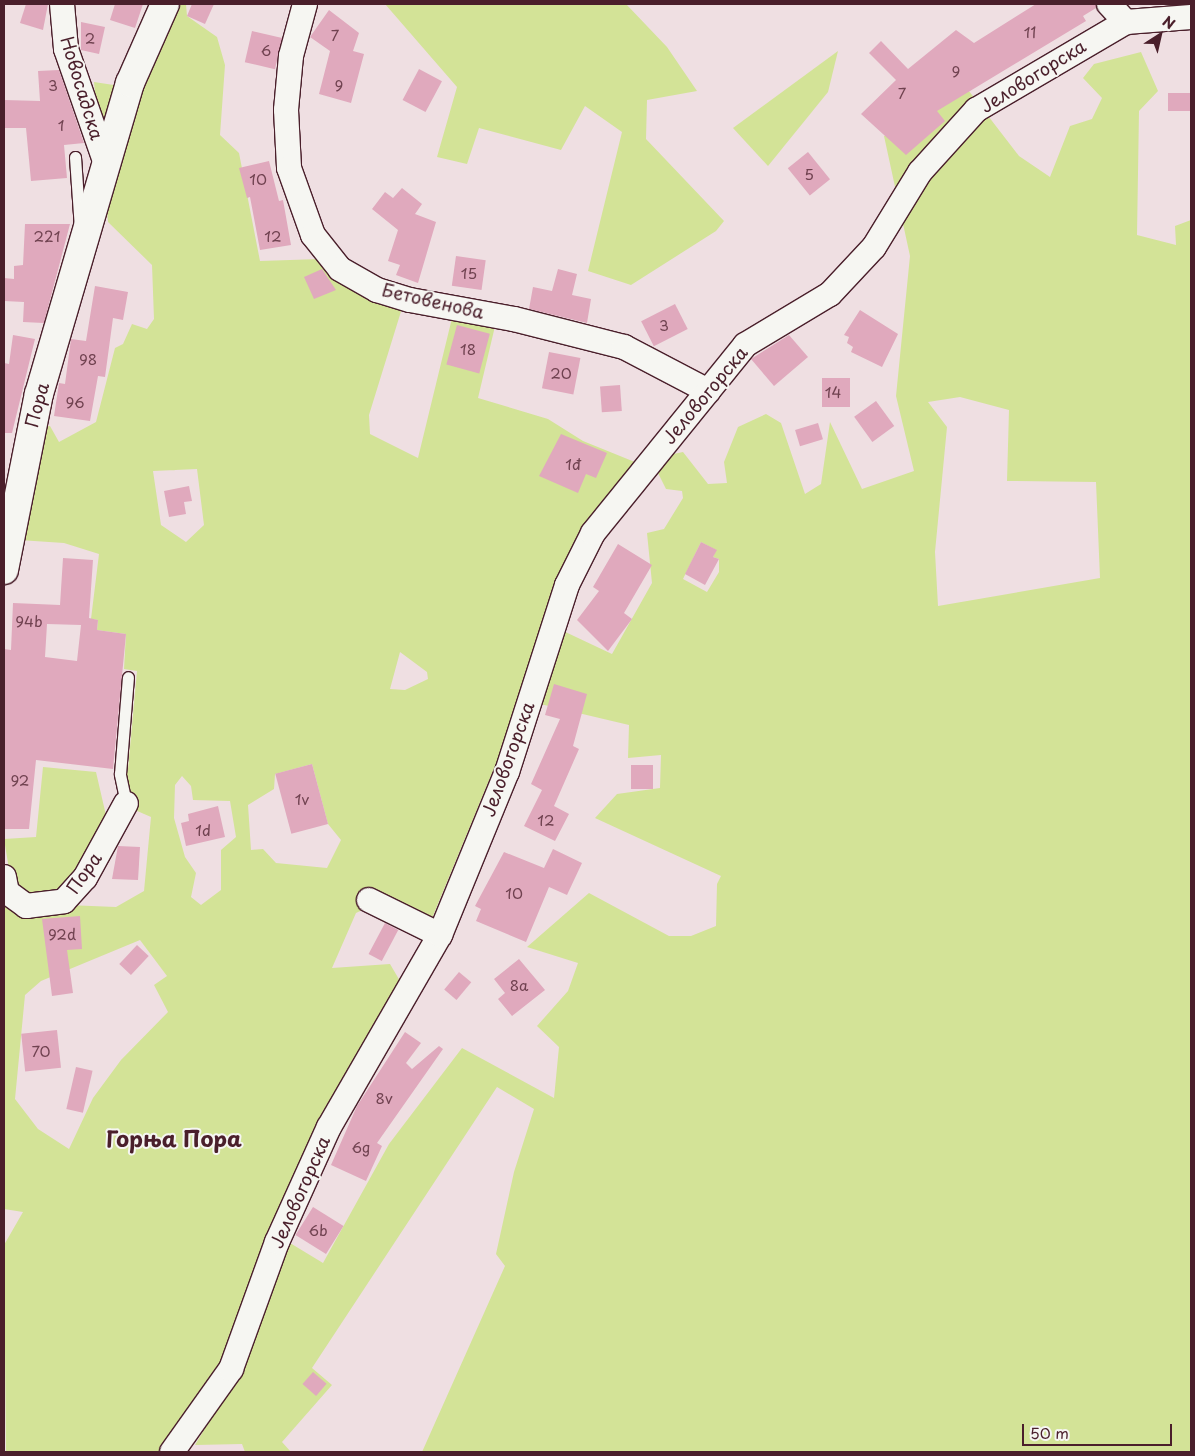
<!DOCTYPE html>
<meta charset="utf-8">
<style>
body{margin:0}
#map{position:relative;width:1195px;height:1456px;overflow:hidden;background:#efdfe2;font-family:"Playpen Sans",sans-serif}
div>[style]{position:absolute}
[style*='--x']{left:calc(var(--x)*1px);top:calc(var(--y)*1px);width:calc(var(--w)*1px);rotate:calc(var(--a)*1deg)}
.green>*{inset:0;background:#d3e397}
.building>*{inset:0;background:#e0a9bd;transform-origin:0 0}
.roads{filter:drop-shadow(1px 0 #4a1f2b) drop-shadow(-1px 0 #4a1f2b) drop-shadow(0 1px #4a1f2b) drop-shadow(0 -1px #4a1f2b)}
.service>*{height:11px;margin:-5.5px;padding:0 5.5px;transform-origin:5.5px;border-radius:5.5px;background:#f6f6f2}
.minor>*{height:24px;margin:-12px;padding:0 12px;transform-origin:12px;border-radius:12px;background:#f6f6f2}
.tertiary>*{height:28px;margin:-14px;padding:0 14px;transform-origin:14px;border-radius:14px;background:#f6f6f2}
span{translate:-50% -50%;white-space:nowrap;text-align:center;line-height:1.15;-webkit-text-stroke:4px #f6f6f2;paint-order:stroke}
.number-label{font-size:15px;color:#704250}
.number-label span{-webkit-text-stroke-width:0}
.street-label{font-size:18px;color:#4a1f2b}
.district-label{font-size:22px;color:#4a1f2b;font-weight:700}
.frame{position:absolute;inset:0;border:5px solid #4a1f2b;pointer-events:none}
.north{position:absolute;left:1135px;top:10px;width:50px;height:50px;-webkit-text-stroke:4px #f6f6f2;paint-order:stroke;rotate:35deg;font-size:14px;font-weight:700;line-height:20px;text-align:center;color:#4a1f2b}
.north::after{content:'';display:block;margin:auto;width:18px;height:22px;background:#4a1f2b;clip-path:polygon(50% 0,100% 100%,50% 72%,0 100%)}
.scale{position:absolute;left:1022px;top:1424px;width:150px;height:22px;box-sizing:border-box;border:2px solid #4a1f2b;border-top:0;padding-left:6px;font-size:15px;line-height:18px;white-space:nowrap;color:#4a1f2b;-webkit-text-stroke:4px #f6f6f2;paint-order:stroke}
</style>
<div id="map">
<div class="green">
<i style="clip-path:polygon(evenodd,163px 4px,186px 4px,187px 16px,217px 37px,225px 65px,220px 135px,239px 153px,260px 261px,320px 259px,403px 305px,369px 415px,370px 434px,418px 458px,453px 314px,496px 322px,478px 398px,548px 419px,583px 441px,657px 471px,664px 456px,683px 452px,708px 484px,727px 483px,724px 462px,738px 427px,766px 414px,781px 423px,805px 494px,821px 484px,830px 422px,862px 489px,914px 471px,896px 396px,910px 256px,884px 136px,919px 120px,962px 82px,1019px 156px,1050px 177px,1070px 126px,1092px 119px,1102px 98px,1083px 78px,1094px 64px,1141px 52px,1158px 91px,1139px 111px,1137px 235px,1176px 245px,1175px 226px,1191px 220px,1191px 1452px,422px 1452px,505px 1266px,496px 1254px,514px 1172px,534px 1109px,497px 1087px,312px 1368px,332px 1385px,282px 1442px,291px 1452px,245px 1452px,242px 1444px,195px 1445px,248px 1356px,290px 1243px,323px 1263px,389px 1144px,462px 1048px,554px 1098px,559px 1047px,537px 1026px,568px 991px,578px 963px,527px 947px,589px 893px,669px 936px,691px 936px,716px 926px,717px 884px,721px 876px,595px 818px,617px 794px,660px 788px,661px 755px,628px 758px,629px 725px,536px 703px,559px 629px,612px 654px,652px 583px,647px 533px,664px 529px,683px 498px,682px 491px,666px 489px,657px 471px,581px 539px,500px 754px,430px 923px,369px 907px,356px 913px,332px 968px,390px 964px,400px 981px,223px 1380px,161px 1452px,6px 1452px,4px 1245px,23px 1212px,4px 1209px,4px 905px,12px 887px,4px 839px,36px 837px,43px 767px,96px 772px,108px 824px,67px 905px,116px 907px,144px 891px,151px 817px,128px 807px,123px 780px,128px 769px,137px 671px,124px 669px,126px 634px,97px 630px,98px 620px,91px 619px,99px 554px,64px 543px,19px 540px,39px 427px,50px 426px,59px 442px,96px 422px,115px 348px,123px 344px,132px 324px,147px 329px,154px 319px,152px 265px,108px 222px,94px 82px,140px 89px,163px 4px,960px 397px,1009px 410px,1007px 481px,1096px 482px,1100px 578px,938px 606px,935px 552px,947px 427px,928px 402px,960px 397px,163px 4px,197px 469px,204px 525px,186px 542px,161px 525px,153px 471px,197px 469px,163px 4px,701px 542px,716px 550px,713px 557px,719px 559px,719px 572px,707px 592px,683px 579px,701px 542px,163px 4px,400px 652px,427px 672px,428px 679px,405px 690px,390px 689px,400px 652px,163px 4px,312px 764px,328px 824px,341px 840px,327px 868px,276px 863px,263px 849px,251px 850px,248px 805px,274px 789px,275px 774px,312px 764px,163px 4px,182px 776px,191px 786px,193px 800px,230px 801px,236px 837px,221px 850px,221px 890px,201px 905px,191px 897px,196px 873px,185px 857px,174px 818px,175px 785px,182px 776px,163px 4px,140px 940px,167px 976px,154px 985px,168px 1012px,121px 1060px,93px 1098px,69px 1149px,38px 1129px,15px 1099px,25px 995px,41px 981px,140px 940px)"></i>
<i style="clip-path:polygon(385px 4px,626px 4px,667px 47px,697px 91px,647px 100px,646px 139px,724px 221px,716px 231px,631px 285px,588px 271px,622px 132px,585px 106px,561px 150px,479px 128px,467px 164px,437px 157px,457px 87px)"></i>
<i style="clip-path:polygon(838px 51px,828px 92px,768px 166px,733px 128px)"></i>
</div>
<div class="building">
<i style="clip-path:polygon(26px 4px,48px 4px,43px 30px,20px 23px)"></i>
<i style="clip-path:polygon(115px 4px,143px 4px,135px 28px,110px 20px)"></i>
<i style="clip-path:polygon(192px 4px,214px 4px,205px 24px,187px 16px)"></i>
<i style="clip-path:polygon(1036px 4px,1096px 4px,1096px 8px,1083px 16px,1086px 21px,937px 111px,945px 121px,906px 155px,861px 114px,896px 80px,869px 53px,881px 41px,908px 69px,956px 30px,974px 43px)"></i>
<i style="clip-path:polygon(329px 10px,359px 33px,353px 51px,364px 54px,351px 103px,319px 94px,330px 51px,310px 37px)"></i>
<i style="clip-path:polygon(81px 22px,105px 27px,99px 54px,81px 50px)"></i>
<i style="left:252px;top:31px;width:31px;height:32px;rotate:13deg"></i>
<i style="left:419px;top:69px;width:26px;height:35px;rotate:28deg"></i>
<i style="clip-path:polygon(59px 70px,84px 143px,64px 145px,67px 178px,31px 181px,26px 128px,4px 128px,4px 100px,40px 101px,38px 71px)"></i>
<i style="left:1191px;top:93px;width:18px;height:23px;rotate:90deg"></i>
<i style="left:808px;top:152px;width:35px;height:26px;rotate:51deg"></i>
<i style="clip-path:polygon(269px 161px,279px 201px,283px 200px,291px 245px,260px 250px,250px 197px,247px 198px,239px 168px)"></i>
<i style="clip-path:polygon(402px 188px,422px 204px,415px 214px,436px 222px,418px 283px,396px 275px,400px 265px,388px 261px,398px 230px,372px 209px,385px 192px,393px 198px)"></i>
<i style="clip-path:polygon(25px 224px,70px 224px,44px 323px,23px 322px,24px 302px,4px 301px,4px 278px,14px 279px,14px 266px,23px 265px)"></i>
<i style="left:456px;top:256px;width:30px;height:30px;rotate:8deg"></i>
<i style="clip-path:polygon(322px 269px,336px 290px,314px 299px,304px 277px)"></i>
<i style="clip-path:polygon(558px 269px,577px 274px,572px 295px,591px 299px,587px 323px,529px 309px,533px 287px,552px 291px)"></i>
<i style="clip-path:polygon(95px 286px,128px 292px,123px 320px,113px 318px,105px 377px,98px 376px,90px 421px,54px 416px,59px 383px,65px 384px,71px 339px,86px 341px)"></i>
<i style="left:675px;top:304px;width:28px;height:38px;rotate:63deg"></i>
<i style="clip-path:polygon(860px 310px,898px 334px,882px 367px,851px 352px,853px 347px,847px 343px,849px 337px,844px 335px)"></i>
<i style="left:457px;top:325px;width:34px;height:41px;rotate:15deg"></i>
<i style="clip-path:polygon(13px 335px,35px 339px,12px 433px,4px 433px,4px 363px,9px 364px)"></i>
<i style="clip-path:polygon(789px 335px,808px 357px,774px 386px,751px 359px)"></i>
<i style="left:549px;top:352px;width:32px;height:37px;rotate:11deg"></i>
<i style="left:822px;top:378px;width:28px;height:29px"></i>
<i style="left:620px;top:385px;width:26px;height:20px;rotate:86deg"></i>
<i style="left:876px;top:401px;width:31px;height:27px;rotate:54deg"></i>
<i style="left:818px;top:423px;width:17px;height:24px;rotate:73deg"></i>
<i style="clip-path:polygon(561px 434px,607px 453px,596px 478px,586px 474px,578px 493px,539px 476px)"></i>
<i style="clip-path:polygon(189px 486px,192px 501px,184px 502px,186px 514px,169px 517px,164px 491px)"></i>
<i style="clip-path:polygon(701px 542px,717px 550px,713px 557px,719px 559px,705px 585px,685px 574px)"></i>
<i style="clip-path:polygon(618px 544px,652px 565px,624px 613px,632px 619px,608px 651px,577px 620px,599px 591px,593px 587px)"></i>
<i style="clip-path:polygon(evenodd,63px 558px,93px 560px,89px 618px,98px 620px,97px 630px,126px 634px,113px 769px,36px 760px,29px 829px,4px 829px,4px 649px,11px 650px,13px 603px,60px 605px,63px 558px,47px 624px,81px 625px,77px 661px,45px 657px,47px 624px)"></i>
<i style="clip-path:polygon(554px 684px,587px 694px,573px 746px,579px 749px,554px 806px,569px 814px,555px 841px,524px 826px,542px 790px,531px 784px,560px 719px,545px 715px)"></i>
<i style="left:312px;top:764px;width:62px;height:38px;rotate:75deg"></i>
<i style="left:631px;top:765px;width:22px;height:24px"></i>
<i style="clip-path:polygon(218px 806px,225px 837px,186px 846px,181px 823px,189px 821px,188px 814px)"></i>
<i style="clip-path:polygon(118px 846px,140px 847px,138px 880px,112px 879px)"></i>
<i style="clip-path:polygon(553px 849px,582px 863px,567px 895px,549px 887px,526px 942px,476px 921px,481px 909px,475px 906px,504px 852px,544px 868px)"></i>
<i style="clip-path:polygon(80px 916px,82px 949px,67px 950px,73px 993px,52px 996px,42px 919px)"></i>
<i style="left:385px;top:923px;width:15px;height:35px;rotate:28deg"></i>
<i style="left:137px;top:945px;width:16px;height:26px;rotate:43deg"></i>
<i style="clip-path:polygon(519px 959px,545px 990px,512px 1016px,498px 999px,505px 993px,494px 979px)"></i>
<i style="left:459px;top:972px;width:16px;height:23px;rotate:40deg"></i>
<i style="left:57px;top:1030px;width:38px;height:36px;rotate:84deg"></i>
<i style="clip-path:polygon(405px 1032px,421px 1043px,406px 1063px,412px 1069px,439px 1046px,443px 1049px,377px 1143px,382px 1146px,366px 1181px,331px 1165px,357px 1106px)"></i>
<i style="left:76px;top:1067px;width:17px;height:43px;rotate:13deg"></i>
<i style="left:313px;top:1207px;width:36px;height:33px;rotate:32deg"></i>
<i style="left:313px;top:1372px;width:18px;height:16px;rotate:41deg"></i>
</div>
<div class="roads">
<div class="service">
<i style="--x:75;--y:157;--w:72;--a:86"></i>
<i style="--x:126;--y:803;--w:30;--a:-102"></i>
<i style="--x:120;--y:774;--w:97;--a:-85.3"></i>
</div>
<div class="minor">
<i style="--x:62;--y:4;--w:45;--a:84.9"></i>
<i style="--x:66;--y:49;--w:122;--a:70.8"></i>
<i style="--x:305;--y:4;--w:54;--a:105.1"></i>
<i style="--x:291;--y:56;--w:54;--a:95.3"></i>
<i style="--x:286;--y:110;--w:58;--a:87"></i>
<i style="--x:289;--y:168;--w:71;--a:70.3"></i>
<i style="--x:313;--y:235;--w:43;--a:51.5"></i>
<i style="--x:340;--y:269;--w:43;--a:29.6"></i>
<i style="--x:377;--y:290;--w:34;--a:17"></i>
<i style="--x:410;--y:300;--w:106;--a:10.4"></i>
<i style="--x:514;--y:319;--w:114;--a:14.3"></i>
<i style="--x:624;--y:347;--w:95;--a:27.6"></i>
<i style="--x:1109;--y:4;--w:25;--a:47"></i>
<i style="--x:4;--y:877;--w:15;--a:79"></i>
<i style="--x:7;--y:892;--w:24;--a:36"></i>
<i style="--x:26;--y:906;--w:38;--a:-7"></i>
<i style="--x:64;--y:901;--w:31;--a:-48"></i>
<i style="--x:85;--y:878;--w:85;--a:-61.3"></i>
<i style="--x:369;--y:900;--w:79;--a:26.2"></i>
<i style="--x:172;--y:1452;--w:102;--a:-54.6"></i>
<i style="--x:231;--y:1369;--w:135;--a:-70.1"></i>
<i style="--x:277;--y:1242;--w:126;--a:-65.7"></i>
<i style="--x:329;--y:1127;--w:222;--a:-60"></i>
<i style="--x:440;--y:935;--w:176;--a:-67.7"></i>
<i style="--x:507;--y:772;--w:196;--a:-72.2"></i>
<i style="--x:567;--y:585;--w:58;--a:-63.4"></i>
<i style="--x:593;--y:533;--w:242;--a:-51"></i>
<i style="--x:745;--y:345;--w:99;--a:-31"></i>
<i style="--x:830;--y:294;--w:64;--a:-46.9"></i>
<i style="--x:874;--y:247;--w:88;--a:-58.5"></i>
<i style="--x:920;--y:172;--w:84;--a:-47.9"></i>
<i style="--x:976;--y:110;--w:174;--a:-30.4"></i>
<i style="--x:1126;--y:22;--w:65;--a:-4.4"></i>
</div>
<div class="tertiary">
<i style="--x:4;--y:570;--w:179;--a:-78.8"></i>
<i style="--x:39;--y:394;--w:324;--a:-73.7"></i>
<i style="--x:130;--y:83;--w:86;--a:-66.1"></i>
</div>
</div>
<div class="number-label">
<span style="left:1030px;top:32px">11</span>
<span style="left:335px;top:35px">7</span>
<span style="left:90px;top:38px">2</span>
<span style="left:266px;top:50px">6</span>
<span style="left:956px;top:71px">9</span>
<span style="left:53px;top:85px">3</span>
<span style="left:339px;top:85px">9</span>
<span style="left:902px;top:93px">7</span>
<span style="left:61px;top:125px">1</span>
<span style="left:809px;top:174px">5</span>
<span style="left:258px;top:179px">10</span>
<span style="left:47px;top:236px">221</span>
<span style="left:273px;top:236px">12</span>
<span style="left:469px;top:273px">15</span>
<span style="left:664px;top:325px">3</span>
<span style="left:468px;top:349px">18</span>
<span style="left:88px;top:359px">98</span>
<span style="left:561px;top:373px">20</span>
<span style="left:833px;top:392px">14</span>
<span style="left:75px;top:402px">96</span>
<span style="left:573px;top:464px">1đ</span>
<span style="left:29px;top:621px">94b</span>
<span style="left:20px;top:780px">92</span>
<span style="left:302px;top:799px">1v</span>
<span style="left:546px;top:820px">12</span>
<span style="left:203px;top:830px">1d</span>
<span style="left:514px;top:893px">10</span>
<span style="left:62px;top:934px">92d</span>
<span style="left:519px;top:985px">8a</span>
<span style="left:41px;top:1051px">70</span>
<span style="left:384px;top:1098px">8v</span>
<span style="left:361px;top:1147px">6g</span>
<span style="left:318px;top:1230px">6b</span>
</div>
<div class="street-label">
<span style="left:1033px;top:76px;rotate:-32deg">Јеловогорска</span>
<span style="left:82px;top:88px;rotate:73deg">Новосадска</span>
<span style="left:433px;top:301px;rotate:13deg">Бетовенова</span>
<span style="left:705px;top:395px;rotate:-50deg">Јеловогорска</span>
<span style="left:37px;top:405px;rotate:-75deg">Пора</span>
<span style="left:508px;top:759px;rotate:-70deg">Јеловогорска</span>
<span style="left:84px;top:873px;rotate:-55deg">Пора</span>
<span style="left:300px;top:1192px;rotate:-66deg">Јеловогорска</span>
</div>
<div class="district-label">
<span style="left:174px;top:1138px">Горња Пора</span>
</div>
<div class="frame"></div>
<div class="north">N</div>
<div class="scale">50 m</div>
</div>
